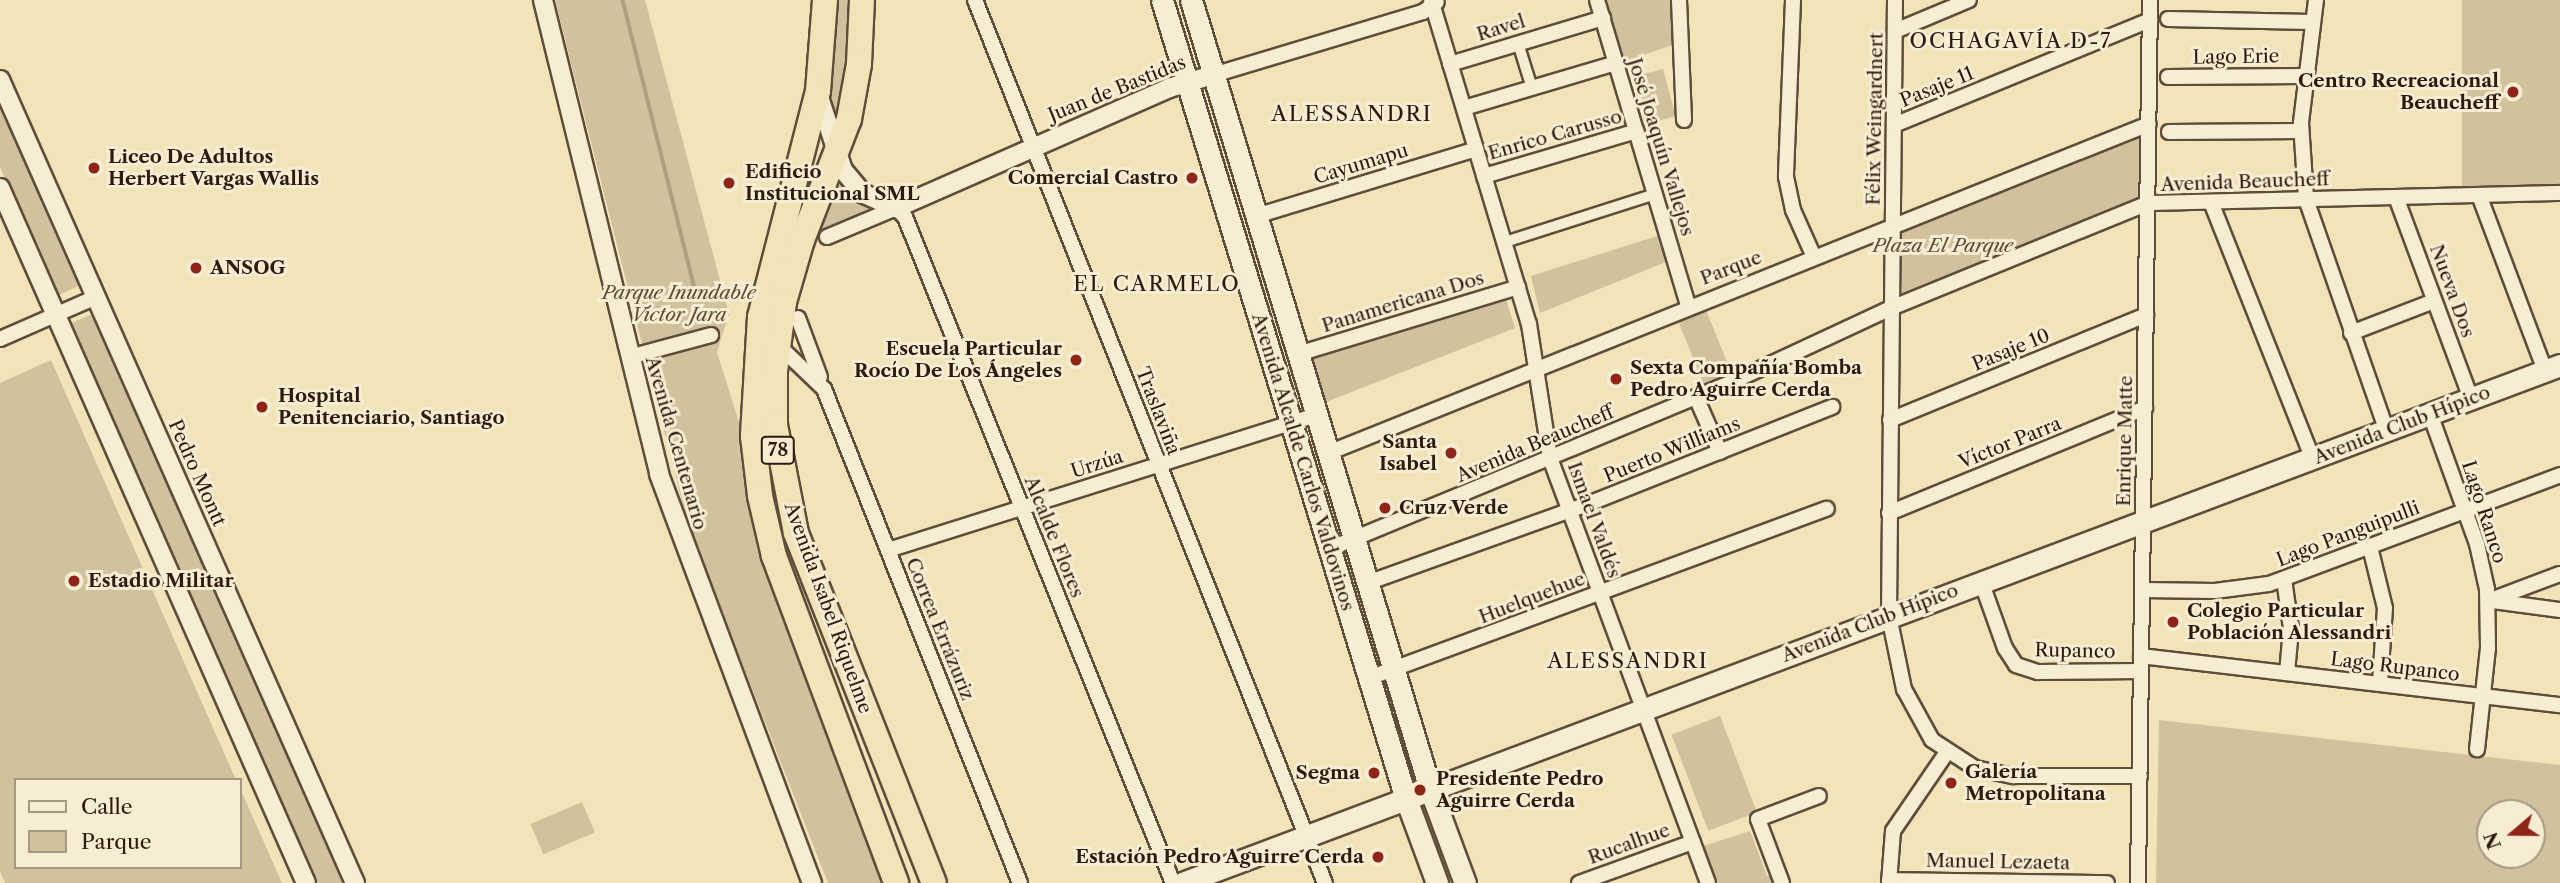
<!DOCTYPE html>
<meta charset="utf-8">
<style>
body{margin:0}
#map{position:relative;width:2560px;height:883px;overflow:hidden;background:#f1e4b9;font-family:"Libre Caslon Text",serif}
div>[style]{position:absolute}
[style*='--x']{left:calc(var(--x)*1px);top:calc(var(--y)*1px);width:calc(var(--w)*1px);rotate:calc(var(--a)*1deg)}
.green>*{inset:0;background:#d0c29c;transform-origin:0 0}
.stream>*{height:3.5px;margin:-1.75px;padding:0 1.75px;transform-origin:1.75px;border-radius:1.75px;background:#aea080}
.roads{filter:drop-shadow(2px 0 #5e4d3a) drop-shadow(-2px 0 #5e4d3a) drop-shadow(0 2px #5e4d3a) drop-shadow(0 -2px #5e4d3a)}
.pedestrian>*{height:10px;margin:-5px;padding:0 5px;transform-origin:5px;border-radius:5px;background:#f6edd2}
.minor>*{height:14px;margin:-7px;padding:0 7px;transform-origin:7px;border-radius:7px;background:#f6edd2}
.tertiary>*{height:18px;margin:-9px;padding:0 9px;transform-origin:9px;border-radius:9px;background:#f6edd2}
.secondary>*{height:21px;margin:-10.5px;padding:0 10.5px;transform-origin:10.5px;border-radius:10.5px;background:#f6edd2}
.trunk>*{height:24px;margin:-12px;padding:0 12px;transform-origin:12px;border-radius:12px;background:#f1e4b9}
.dots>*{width:19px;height:19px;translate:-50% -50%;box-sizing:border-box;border:4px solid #f6edd2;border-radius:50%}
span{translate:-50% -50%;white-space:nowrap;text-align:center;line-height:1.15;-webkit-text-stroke:6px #f6edd2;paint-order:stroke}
.shield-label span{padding:2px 5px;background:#f6edd2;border:2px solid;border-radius:5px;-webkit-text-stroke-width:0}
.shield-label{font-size:18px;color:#2d1b10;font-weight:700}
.street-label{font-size:19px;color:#2d1b10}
.poi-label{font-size:19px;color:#2d1b10;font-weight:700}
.right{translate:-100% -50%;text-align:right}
.left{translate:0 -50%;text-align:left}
.park-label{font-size:19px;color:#5e4d3a;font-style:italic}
.neighbourhood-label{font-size:21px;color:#2d1b10;letter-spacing:2px}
.legend{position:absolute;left:14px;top:778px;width:228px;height:91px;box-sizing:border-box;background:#f6edd2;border:2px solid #a69984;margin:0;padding:9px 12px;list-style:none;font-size:21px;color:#2d1b10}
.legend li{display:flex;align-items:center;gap:14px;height:35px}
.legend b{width:35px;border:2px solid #a69984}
.north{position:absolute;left:2476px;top:799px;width:70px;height:70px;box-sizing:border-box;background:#f6edd2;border:2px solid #a69984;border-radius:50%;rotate:250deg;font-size:19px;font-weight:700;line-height:28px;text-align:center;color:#2d1b10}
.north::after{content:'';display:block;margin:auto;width:24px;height:32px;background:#8f2418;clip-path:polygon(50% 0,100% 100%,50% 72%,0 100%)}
</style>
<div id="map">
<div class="green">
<i style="clip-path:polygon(555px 0,645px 0,729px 314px,717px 352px,883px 883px,828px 883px,688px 525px)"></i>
<i style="clip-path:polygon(835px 0,848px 0,847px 69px,839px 122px,826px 94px)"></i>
<i style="clip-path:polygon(1606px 0,1672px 0,1672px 45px,1624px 62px)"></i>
<i style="left:2462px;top:0;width:98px;height:187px"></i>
<i style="left:1663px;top:69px;width:49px;height:28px;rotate:75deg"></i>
<i style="clip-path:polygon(4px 106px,83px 284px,57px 296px,0 167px,0 108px)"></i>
<i style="clip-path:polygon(2141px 135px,2142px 199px,1896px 298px,1901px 230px)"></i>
<i style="clip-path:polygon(843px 184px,856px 200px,877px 211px,813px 238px,836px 186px)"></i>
<i style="clip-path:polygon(1657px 236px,1666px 262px,1540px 313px,1531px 276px)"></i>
<i style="clip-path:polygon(1506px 299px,1515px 328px,1326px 402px,1313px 358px)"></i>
<i style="left:1706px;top:310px;width:68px;height:30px;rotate:68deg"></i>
<i style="clip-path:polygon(92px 314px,95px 316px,347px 883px,312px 883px,67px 325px)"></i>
<i style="clip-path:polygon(51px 360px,236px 780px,16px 780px,16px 867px,240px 867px,240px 788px,282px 883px,5px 883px,0 871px,0 383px)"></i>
<i style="left:1720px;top:716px;width:103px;height:52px;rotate:69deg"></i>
<i style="clip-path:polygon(evenodd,2159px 720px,2560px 765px,2560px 883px,2156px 883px,2159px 720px,2490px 813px,2532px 813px,2532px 855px,2490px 855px,2490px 813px)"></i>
<i style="left:582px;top:802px;width:33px;height:56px;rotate:67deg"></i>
<i style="clip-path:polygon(1750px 831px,1767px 876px,1776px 873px,1780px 883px,1714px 883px,1700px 847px)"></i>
</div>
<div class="stream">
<i style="--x:623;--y:0;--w:294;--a:76"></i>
</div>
<div class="roads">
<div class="pedestrian">
<i style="--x:1518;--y:43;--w:47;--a:72.7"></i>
<i style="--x:1505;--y:242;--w:157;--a:-17.7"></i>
</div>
<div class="minor">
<i style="--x:975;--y:0;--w:950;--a:68.38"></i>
<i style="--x:1431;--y:0;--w:338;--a:73.2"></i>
<i style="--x:1529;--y:324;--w:136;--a:81.1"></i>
<i style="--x:1550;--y:458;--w:453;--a:69.6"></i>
<i style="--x:1597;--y:0;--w:318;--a:73.4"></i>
<i style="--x:1679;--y:0;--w:120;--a:87.6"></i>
<i style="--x:1793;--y:0;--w:177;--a:92.3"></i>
<i style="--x:1786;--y:177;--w:34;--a:78"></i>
<i style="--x:1793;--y:210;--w:51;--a:65.9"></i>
<i style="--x:1895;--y:0;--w:616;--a:90.56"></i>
<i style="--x:1889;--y:616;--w:75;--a:78.4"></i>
<i style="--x:1904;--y:689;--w:58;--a:61.2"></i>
<i style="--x:1932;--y:740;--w:51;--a:33.1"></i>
<i style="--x:1975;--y:768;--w:40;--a:12"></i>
<i style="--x:2014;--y:776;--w:126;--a:0"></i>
<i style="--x:2316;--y:0;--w:124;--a:97"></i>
<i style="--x:2301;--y:123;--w:76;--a:86.2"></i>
<i style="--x:2306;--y:199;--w:246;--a:70.8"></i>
<i style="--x:2168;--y:19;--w:143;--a:1.2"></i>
<i style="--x:1895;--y:31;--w:80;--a:-22.7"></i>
<i style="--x:1450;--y:64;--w:160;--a:-16.7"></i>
<i style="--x:1213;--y:75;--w:219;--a:-16.7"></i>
<i style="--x:1423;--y:12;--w:17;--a:-36"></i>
<i style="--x:2168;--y:77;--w:135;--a:-0.4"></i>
<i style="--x:1464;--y:108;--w:159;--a:-16.5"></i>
<i style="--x:1894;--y:125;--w:277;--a:-22.3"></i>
<i style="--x:2169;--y:132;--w:132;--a:-0.4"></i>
<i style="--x:1484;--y:176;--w:159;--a:-16.4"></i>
<i style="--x:2479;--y:195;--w:188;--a:69.4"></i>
<i style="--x:2396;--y:197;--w:215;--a:69.6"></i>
<i style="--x:2211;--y:202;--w:277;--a:68.4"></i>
<i style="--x:1256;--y:216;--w:230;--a:-16.9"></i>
<i style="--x:827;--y:237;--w:75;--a:-22.8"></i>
<i style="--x:896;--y:208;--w:13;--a:45"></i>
<i style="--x:905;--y:217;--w:718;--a:68.08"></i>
<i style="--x:798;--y:318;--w:63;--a:69.6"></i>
<i style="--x:2351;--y:333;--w:89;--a:-21.1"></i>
<i style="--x:0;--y:339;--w:105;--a:-23.6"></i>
<i style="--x:778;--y:345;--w:64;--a:43.7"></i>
<i style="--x:824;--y:389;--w:531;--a:68.36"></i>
<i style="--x:1298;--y:354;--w:230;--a:-16.9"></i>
<i style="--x:629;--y:357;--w:85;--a:-15"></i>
<i style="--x:1696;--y:397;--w:60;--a:66.4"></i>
<i style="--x:2430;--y:414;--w:138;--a:70.1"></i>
<i style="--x:2477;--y:544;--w:46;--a:77.5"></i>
<i style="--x:2487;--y:589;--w:59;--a:89"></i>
<i style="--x:2488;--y:648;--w:102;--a:96.2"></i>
<i style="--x:1890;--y:420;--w:277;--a:-22.3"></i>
<i style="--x:1328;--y:453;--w:884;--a:-21.84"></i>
<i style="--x:1889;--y:513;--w:277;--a:-22.3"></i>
<i style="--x:2370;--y:547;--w:63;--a:76.2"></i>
<i style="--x:2385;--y:608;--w:76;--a:93.8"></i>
<i style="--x:1329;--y:549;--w:436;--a:-22.5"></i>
<i style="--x:1732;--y:382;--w:175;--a:-25"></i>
<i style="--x:1891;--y:308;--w:278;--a:-22.2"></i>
<i style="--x:2148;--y:203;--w:412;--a:-1.4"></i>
<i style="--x:888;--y:550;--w:449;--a:-17.5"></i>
<i style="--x:2284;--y:579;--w:50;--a:82"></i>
<i style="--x:2291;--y:629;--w:44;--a:95.2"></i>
<i style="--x:1981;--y:581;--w:71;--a:70.3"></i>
<i style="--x:2005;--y:648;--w:20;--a:57"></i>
<i style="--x:2016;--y:665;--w:23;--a:18"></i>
<i style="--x:2038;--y:672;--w:103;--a:-0.6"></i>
<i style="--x:1367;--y:583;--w:235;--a:-19.7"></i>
<i style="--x:1588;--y:504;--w:263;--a:-21.7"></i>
<i style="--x:2142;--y:590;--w:73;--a:0.8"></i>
<i style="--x:2215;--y:591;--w:54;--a:-7.4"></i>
<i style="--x:2269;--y:584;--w:311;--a:-20.5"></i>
<i style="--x:2488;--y:601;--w:77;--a:-20.6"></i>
<i style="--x:2493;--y:601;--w:68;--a:7.7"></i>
<i style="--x:2141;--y:656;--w:422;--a:6.7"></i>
<i style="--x:1369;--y:678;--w:488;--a:-20.3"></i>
<i style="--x:1889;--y:880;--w:218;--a:0.8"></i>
<i style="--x:1579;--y:883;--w:121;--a:-19.8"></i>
<i style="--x:1782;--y:883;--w:68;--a:-110.6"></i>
<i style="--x:1758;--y:819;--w:65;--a:-20.7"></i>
<i style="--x:1889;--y:883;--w:52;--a:-85.6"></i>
<i style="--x:1893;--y:831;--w:96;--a:-55.6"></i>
<i style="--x:2138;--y:883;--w:883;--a:-89.22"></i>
</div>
<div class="tertiary">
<i style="--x:543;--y:0;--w:488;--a:76.2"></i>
<i style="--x:659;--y:474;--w:437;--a:69.5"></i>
<i style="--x:0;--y:80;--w:878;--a:66.15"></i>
<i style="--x:818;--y:94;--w:80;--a:71.8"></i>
<i style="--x:843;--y:170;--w:30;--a:50"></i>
<i style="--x:862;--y:193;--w:37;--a:24"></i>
<i style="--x:896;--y:208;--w:298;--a:-23.7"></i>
<i style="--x:1169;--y:88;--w:46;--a:-16.5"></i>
<i style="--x:0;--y:188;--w:759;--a:66.24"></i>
</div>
<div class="secondary">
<i style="--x:1162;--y:0;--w:835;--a:73.02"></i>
<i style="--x:1406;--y:799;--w:90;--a:69.7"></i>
<i style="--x:1191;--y:0;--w:824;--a:73.15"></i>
<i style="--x:1430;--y:789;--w:100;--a:69.6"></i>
<i style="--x:1182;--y:883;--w:1472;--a:-20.6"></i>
</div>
<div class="trunk">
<i style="--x:825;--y:0;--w:91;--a:94.4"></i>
<i style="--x:818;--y:91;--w:233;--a:104.4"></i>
<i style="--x:760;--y:317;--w:119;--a:93.4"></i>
<i style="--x:753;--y:436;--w:60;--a:83.3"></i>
<i style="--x:760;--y:496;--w:62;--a:76.9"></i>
<i style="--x:774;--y:556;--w:349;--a:69.5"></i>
<i style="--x:862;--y:0;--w:64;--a:92.7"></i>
<i style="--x:859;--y:64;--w:56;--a:100.3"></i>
<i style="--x:849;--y:119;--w:130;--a:111.2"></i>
<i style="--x:802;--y:240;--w:65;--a:106.2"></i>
<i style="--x:784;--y:302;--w:70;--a:97.4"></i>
<i style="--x:775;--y:371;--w:54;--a:90"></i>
<i style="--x:775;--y:425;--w:110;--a:79"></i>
<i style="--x:796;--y:533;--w:376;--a:68.5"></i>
</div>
</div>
<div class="dots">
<i style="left:2513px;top:92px;background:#8f2418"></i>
<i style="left:94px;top:168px;background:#8f2418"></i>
<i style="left:1192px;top:178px;background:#8f2418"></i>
<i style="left:729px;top:183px;background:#8f2418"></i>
<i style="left:196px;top:268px;background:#8f2418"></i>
<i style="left:1076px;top:360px;background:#8f2418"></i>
<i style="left:1616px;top:379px;background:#8f2418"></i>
<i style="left:262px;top:407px;background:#8f2418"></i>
<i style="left:1451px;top:453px;background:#8f2418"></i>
<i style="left:1385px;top:508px;background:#8f2418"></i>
<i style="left:74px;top:581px;background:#8f2418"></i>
<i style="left:2173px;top:622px;background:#8f2418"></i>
<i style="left:1374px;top:773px;background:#8f2418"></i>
<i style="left:1951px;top:783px;background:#8f2418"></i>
<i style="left:1420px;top:790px;background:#8f2418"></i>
<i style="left:1378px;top:857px;background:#8f2418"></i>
</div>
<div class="shield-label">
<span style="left:778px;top:450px">78</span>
</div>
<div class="street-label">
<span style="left:1501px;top:28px;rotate:-17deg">Ravel</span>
<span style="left:2236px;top:57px;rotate:-1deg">Lago Erie</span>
<span style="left:1937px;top:87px;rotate:-22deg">Pasaje 11</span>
<span style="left:1117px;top:89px;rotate:-22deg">Juan de Bastidas</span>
<span style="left:1875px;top:119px;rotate:-89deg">Félix Weingardnert</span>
<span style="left:1555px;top:135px;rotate:-16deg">Enrico Carusso</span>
<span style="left:1661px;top:147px;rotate:73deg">José Joaquín Vallejos</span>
<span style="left:1361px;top:164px;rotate:-17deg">Cayumapu</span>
<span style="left:2245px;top:182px;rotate:-2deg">Avenida Beaucheff</span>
<span style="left:1731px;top:268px;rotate:-21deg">Parque</span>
<span style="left:2452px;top:291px;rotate:70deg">Nueva Dos</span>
<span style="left:1403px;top:302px;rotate:-17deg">Panamericana Dos</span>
<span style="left:2011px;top:350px;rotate:-22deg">Pasaje 10</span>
<span style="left:1158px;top:411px;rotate:69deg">Traslaviña</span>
<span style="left:2402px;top:425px;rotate:-21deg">Avenida Club Hípico</span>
<span style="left:2125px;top:441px;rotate:-89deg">Enrique Matte</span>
<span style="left:676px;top:443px;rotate:74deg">Avenida Centenario</span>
<span style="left:2010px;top:443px;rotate:-22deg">Víctor Parra</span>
<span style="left:1535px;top:444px;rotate:-23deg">Avenida Beaucheff</span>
<span style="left:1672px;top:450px;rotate:-22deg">Puerto Williams</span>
<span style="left:1303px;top:462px;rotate:73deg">Avenida Alcalde Carlos Valdovinos</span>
<span style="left:1097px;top:464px;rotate:-18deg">Urzúa</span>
<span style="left:197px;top:473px;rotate:66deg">Pedro Montt</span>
<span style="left:2484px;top:512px;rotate:72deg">Lago Ranco</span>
<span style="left:1594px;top:520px;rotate:70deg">Ismael Valdés</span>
<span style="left:2348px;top:534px;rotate:-21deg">Lago Panguipulli</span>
<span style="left:1054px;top:537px;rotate:68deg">Alcalde Flores</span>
<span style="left:1532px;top:598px;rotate:-21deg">Huelquehue</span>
<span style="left:828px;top:608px;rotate:70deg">Avenida Isabel Riquelme</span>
<span style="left:1870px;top:623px;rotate:-21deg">Avenida Club Hípico</span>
<span style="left:940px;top:629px;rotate:68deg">Correa Errázuriz</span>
<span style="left:2075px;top:651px;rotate:1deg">Rupanco</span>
<span style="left:2395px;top:667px;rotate:7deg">Lago Rupanco</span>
<span style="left:1629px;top:844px;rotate:-20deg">Rucalhue</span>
<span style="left:1998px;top:862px;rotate:1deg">Manuel Lezaeta</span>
</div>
<div class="poi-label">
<span class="right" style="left:2499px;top:92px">Centro Recreacional<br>Beaucheff</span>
<span class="left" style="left:108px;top:168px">Liceo De Adultos<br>Herbert Vargas Wallis</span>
<span class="left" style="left:745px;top:183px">Edificio<br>Institucional SML</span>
<span class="right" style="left:1178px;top:178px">Comercial Castro</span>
<span class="left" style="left:210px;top:268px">ANSOG</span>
<span class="right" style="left:1062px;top:360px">Escuela Particular<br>Rocío De Los Ángeles</span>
<span class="left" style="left:1630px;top:379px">Sexta Compañía Bomba<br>Pedro Aguirre Cerda</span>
<span class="left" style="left:278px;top:407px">Hospital<br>Penitenciario, Santiago</span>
<span class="right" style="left:1437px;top:453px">Santa<br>Isabel</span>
<span class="left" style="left:1399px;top:508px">Cruz Verde</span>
<span class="left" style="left:88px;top:581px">Estadio Militar</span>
<span class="left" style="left:2187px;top:622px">Colegio Particular<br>Población Alessandri</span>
<span class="left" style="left:1965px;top:783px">Galería<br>Metropolitana</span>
<span class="right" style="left:1360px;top:773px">Segma</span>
<span class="left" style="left:1436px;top:790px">Presidente Pedro<br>Aguirre Cerda</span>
<span class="right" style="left:1364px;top:857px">Estación Pedro Aguirre Cerda</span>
</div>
<div class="park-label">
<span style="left:1943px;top:246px">Plaza El Parque</span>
<span style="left:679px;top:304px">Parque Inundable<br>Víctor Jara</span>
</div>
<div class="neighbourhood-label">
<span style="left:2011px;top:41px">OCHAGAVÍA D-7</span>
<span style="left:1352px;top:114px">ALESSANDRI</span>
<span style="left:1157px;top:284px">EL CARMELO</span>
<span style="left:1628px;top:661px">ALESSANDRI</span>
</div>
<ul class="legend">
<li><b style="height:9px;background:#f6edd2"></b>Calle</li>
<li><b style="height:19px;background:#d0c29c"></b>Parque</li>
</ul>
<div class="north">N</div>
</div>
